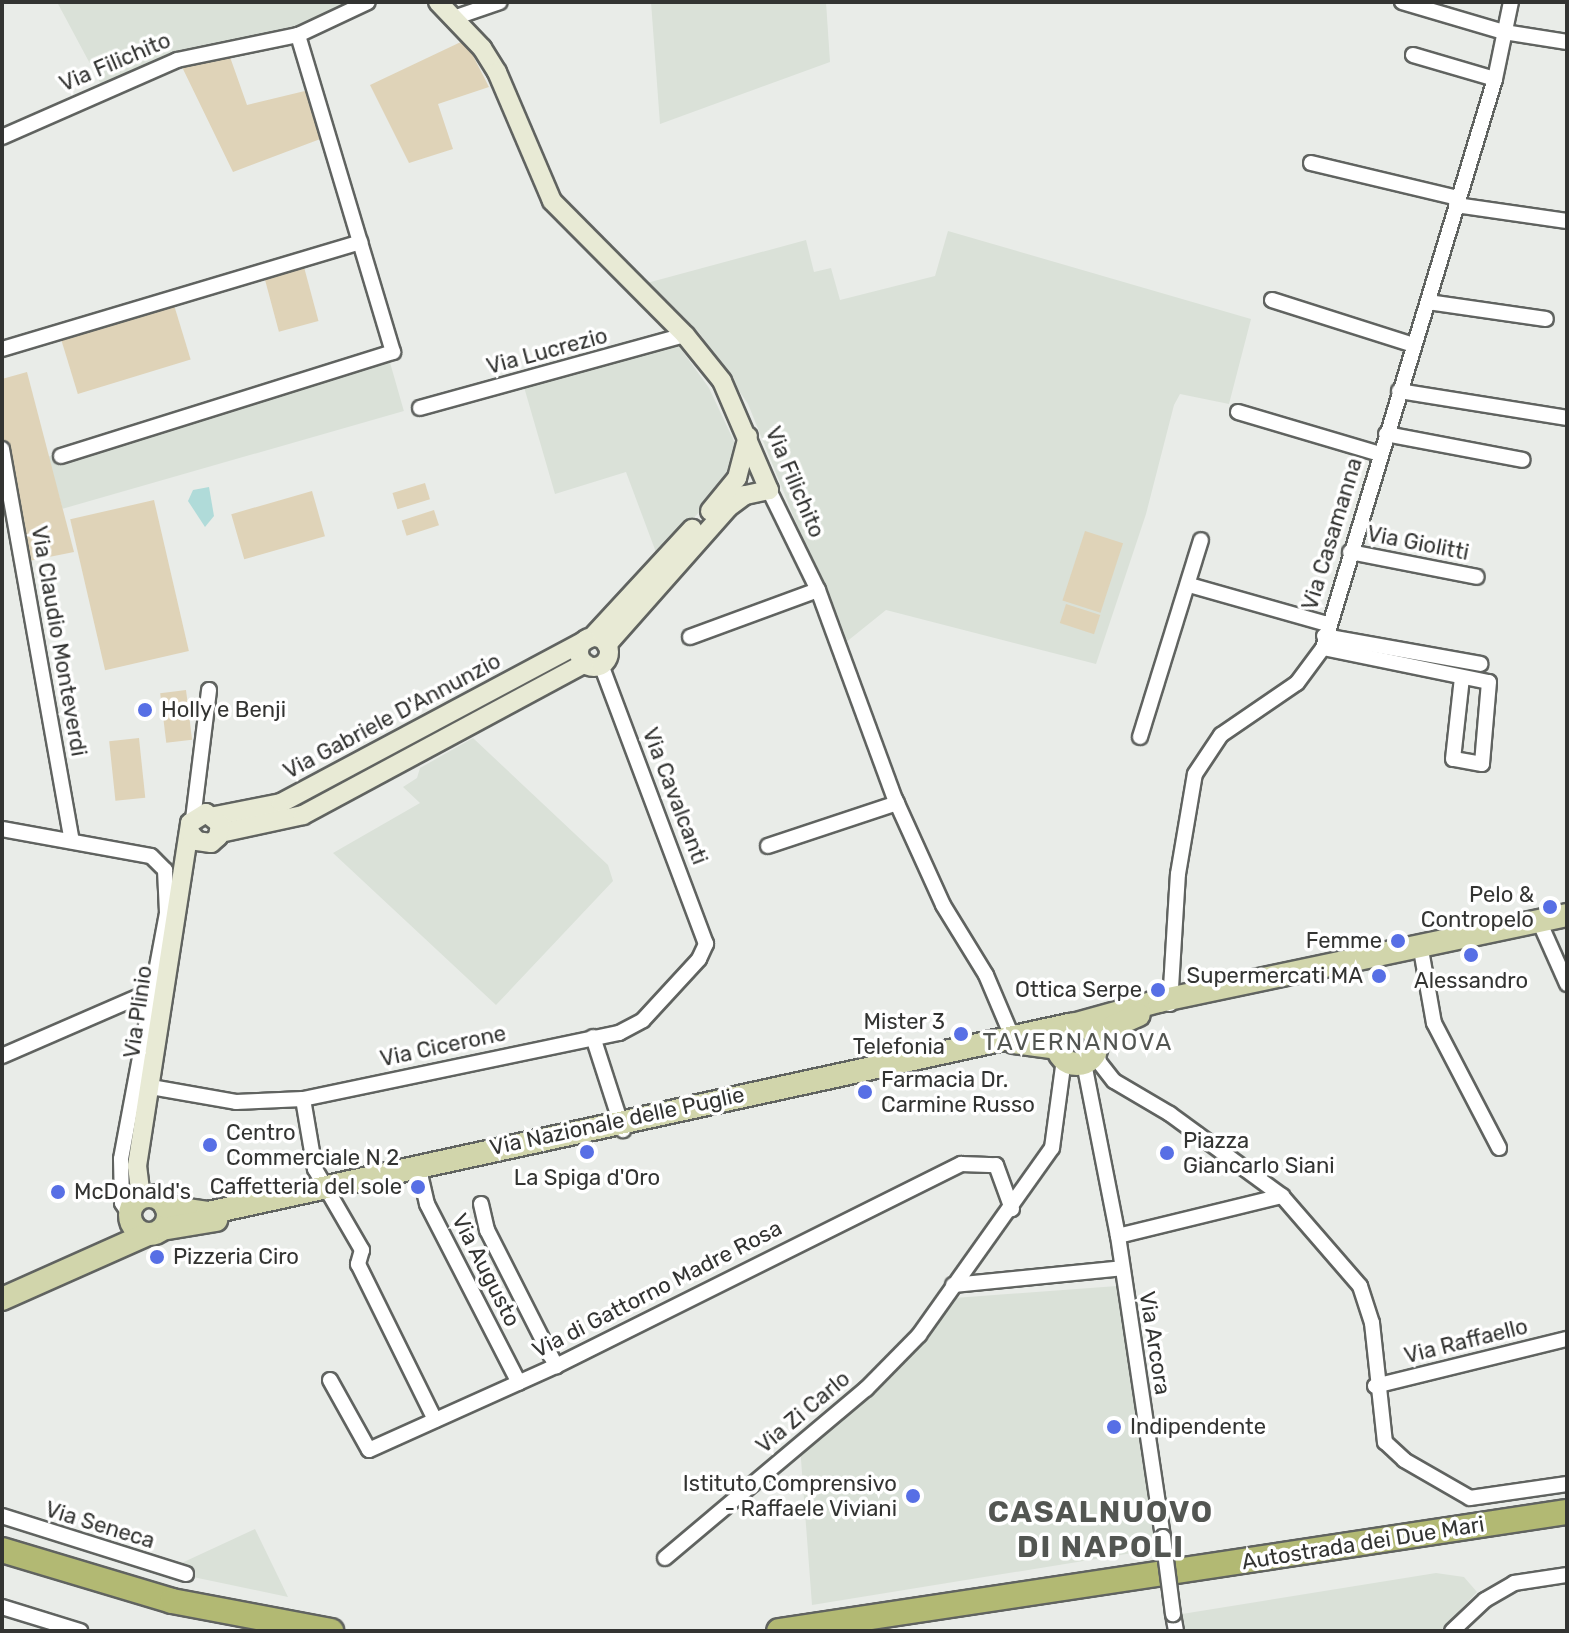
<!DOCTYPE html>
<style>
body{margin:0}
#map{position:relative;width:1569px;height:1633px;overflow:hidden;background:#e9ece8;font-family:Rubik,sans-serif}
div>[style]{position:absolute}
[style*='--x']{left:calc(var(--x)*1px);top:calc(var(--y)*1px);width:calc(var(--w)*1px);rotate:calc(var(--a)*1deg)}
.built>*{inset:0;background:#dae1d8;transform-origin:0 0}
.green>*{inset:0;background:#dfd3b8;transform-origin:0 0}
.water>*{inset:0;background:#b0dbd9}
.roads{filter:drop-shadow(2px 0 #606360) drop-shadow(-2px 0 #606360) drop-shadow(0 2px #606360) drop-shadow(0 -2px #606360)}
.street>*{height:14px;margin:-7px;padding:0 7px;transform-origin:7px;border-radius:7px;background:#fff}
.secondary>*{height:18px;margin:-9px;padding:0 9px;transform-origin:9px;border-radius:9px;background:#e8ead5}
.secondary>.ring{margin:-9px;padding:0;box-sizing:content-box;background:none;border:18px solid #e8ead5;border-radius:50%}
.primary>*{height:22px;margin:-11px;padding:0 11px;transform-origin:11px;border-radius:11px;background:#d1d5ab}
.primary>.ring{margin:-11px;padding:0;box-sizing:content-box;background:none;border:22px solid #d1d5ab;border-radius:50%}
.highway>*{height:24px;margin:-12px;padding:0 12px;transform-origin:12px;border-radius:12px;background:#b2b973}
.bridges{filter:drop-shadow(2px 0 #606360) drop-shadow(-2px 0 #606360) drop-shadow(0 2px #606360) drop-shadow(0 -2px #606360)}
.street-bridge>*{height:14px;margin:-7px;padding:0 7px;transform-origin:7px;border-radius:7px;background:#fff}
.dots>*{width:22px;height:22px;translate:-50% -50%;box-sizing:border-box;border:4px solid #fff;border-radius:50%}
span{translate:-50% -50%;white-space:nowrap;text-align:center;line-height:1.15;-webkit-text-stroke:7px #fff;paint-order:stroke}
.street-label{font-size:22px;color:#333432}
.poi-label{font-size:22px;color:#333432}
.left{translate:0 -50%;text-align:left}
.right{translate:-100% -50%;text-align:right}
.neighbourhood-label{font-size:24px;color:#535652;letter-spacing:2px}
.district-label{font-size:30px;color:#535652;font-weight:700;letter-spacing:2px}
.frame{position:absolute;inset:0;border:4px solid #333432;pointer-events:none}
</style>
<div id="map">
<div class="built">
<i style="clip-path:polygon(57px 2px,351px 2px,313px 21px,176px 57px,103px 88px)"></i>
<i style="clip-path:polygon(651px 2px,826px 2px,830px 62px,660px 124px)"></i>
<i style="clip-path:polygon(948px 231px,1251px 319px,1229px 404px,1180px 394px,1174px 405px,1146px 514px,1096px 664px,886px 610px,845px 643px,748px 404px,700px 334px,647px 283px,806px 240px,814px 272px,831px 268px,840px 300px,935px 276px)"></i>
<i style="clip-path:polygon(676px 342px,709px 388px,740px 454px,732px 479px,657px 555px,626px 472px,555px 494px,524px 387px)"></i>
<i style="left:389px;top:359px;width:54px;height:355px;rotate:74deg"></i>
<i style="clip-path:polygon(473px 738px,608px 865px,613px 881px,496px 1005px,333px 853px,420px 803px,403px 787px,417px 778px,420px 768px)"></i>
<i style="clip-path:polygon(1117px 1286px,1157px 1549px,812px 1605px,800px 1446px,929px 1336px,954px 1298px)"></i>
<i style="clip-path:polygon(255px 1529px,288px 1597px,174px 1573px,173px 1567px)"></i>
<i style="clip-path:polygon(1436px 1573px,1464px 1577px,1477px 1592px,1440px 1631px,1185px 1631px,1182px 1614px)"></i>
</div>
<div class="green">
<i style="clip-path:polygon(465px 40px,489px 87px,438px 104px,453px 149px,409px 163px,370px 85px)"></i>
<i style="clip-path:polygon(230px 57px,247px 105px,309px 90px,323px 138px,233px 172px,182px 67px)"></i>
<i style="left:304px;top:267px;width:56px;height:41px;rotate:75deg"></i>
<i style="left:174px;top:305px;width:57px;height:118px;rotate:73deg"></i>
<i style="clip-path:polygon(27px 372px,74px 552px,29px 561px,2px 429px,2px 379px)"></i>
<i style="left:425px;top:483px;width:17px;height:34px;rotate:73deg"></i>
<i style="left:312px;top:491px;width:47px;height:84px;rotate:74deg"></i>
<i style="left:154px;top:500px;width:155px;height:86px;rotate:77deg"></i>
<i style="left:434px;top:510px;width:16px;height:34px;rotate:72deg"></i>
<i style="left:1085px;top:531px;width:40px;height:73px;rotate:18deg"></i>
<i style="left:1066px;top:604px;width:36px;height:20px;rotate:18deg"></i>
<i style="left:186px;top:690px;width:50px;height:26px;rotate:83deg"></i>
<i style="left:139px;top:738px;width:60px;height:30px;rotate:84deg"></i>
</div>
<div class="water">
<i style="clip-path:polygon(209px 487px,214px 516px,205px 527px,188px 501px,193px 490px)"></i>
</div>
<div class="roads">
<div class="street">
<i style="--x:1402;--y:2;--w:106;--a:16.4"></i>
<i style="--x:1504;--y:32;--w:64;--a:9"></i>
<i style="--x:456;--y:17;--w:46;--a:-18.8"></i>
<i style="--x:1413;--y:55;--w:85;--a:16.3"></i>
<i style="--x:2;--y:137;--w:191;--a:-23.7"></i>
<i style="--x:177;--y:60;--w:124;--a:-11.7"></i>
<i style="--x:298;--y:35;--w:77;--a:-25.2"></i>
<i style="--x:1311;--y:163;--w:151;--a:13.4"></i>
<i style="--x:1456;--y:205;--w:112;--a:8.2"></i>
<i style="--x:1272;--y:300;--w:149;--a:17.6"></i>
<i style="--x:1428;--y:302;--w:119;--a:8.2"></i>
<i style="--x:2;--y:349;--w:374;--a:-16.6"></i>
<i style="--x:1399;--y:391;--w:170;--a:9.1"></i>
<i style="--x:420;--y:408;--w:275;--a:-15.4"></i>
<i style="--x:1238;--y:412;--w:148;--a:16.5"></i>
<i style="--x:1386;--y:434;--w:139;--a:10.7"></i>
<i style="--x:2;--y:449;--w:398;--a:79.9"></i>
<i style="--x:61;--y:456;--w:348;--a:-17.4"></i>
<i style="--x:393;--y:352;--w:331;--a:-106.7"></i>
<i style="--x:769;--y:490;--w:111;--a:63.9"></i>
<i style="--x:818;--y:590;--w:223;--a:69.8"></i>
<i style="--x:895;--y:799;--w:116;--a:65.6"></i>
<i style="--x:943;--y:905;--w:82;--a:58.4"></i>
<i style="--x:986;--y:975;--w:64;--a:67"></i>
<i style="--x:1350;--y:552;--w:129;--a:11.1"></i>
<i style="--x:1189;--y:585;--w:143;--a:15.8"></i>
<i style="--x:1324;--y:636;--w:159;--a:10.1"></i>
<i style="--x:690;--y:637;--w:136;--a:-20.2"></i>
<i style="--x:1323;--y:648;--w:169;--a:11.6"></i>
<i style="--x:1489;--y:682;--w:82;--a:94.9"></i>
<i style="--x:1482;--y:764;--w:29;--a:-170"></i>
<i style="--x:1453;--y:759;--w:82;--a:-83.7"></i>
<i style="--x:1140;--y:737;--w:206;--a:-72.8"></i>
<i style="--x:193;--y:819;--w:130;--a:-82.9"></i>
<i style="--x:2;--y:829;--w:151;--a:10.3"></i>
<i style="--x:151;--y:856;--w:20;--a:45"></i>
<i style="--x:165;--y:870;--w:43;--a:87.3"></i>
<i style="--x:167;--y:913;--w:250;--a:100.6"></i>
<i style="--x:121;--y:1159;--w:44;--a:88.7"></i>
<i style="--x:122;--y:1203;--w:17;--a:57"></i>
<i style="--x:768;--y:846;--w:136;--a:-18.4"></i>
<i style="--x:1539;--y:921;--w:69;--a:66"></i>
<i style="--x:1420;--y:944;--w:80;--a:80"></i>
<i style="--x:1434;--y:1023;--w:141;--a:62.5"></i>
<i style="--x:1170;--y:1004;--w:130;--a:-86.5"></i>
<i style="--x:1178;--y:874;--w:101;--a:-80.4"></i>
<i style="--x:1195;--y:774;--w:47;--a:-56.3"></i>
<i style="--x:1221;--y:735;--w:92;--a:-34.4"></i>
<i style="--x:1297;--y:683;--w:44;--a:-53.4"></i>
<i style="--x:1323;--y:648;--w:594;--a:-73.18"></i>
<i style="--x:1495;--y:79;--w:79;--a:-78.3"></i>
<i style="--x:593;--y:1037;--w:98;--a:72.1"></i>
<i style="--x:1097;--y:1046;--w:16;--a:83"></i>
<i style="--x:1099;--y:1062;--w:24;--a:52"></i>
<i style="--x:1114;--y:1081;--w:65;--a:30.5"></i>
<i style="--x:1170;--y:1114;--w:139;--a:36.2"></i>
<i style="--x:1282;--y:1196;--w:119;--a:49.1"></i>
<i style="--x:1360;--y:1286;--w:39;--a:72"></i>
<i style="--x:1372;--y:1323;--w:120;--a:83.8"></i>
<i style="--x:1385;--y:1442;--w:26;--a:43"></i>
<i style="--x:1404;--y:1460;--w:76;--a:29.9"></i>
<i style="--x:1470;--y:1498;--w:98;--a:-8.2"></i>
<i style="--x:2;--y:1056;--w:166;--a:-23.5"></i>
<i style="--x:1084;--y:1063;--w:176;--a:78.9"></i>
<i style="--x:1118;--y:1236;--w:304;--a:81.5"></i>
<i style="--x:151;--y:1087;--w:86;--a:10"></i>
<i style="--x:236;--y:1102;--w:67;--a:-2.6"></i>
<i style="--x:303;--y:1099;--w:323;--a:-11.8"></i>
<i style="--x:619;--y:1033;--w:27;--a:-28"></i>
<i style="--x:643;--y:1020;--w:83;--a:-47.4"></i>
<i style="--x:699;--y:959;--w:17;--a:-65"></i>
<i style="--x:706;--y:944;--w:298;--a:-110.6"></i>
<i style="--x:303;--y:1099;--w:71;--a:80.3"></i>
<i style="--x:315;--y:1169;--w:94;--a:59.9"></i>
<i style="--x:362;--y:1250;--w:15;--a:106"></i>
<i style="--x:358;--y:1264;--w:174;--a:63.7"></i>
<i style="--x:418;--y:1165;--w:40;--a:77"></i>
<i style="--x:427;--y:1204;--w:201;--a:62.8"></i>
<i style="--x:481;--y:1204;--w:27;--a:77"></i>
<i style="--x:487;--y:1230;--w:153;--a:63.1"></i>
<i style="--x:1118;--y:1236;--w:169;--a:-13.7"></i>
<i style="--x:953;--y:1285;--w:170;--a:-5.7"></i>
<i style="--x:330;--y:1380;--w:80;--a:60.9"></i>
<i style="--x:369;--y:1450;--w:205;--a:-24.2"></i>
<i style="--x:556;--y:1366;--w:453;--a:-26.5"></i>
<i style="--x:961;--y:1164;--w:35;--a:2"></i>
<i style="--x:996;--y:1165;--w:47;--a:70"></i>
<i style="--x:1375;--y:1386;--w:198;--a:-13.8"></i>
<i style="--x:2;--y:1516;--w:193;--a:17.5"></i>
<i style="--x:665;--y:1558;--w:263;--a:-40.1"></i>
<i style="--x:866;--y:1389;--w:76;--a:-45.5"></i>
<i style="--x:919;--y:1335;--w:229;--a:-54.6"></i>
<i style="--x:1052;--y:1148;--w:90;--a:-82.3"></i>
<i style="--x:2;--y:1607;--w:82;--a:17.1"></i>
<i style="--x:1173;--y:1614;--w:17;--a:80"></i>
<i style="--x:1452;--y:1631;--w:45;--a:-43.2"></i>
<i style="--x:1485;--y:1600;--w:34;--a:-30"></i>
<i style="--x:1514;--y:1583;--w:54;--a:-8.6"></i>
</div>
<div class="secondary">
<i style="--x:438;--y:2;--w:64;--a:46.3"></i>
<i style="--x:482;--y:48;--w:28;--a:58"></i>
<i style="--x:497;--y:72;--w:140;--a:66.9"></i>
<i style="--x:552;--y:201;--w:189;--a:45.2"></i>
<i style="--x:685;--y:335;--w:59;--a:51.2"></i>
<i style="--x:722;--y:381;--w:119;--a:66.7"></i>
<i style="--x:769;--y:490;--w:25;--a:168"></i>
<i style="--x:745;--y:495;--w:21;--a:143"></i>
<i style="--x:728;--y:508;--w:183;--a:131.5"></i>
<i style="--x:710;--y:511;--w:43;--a:-50.7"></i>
<i style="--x:737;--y:478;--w:43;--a:-75.3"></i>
<i class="ring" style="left:579px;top:637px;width:12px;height:12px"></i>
<i style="--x:591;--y:638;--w:149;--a:-47.2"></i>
<i style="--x:215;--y:816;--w:67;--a:-11.1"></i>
<i style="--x:281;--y:803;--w:346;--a:-28.1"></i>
<i style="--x:220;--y:833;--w:85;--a:-12.2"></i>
<i style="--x:303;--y:815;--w:320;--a:-28.3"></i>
<i style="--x:141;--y:1198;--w:32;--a:-97"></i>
<i style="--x:137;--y:1166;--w:347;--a:-81.2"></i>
<i style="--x:190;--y:823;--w:19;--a:-32"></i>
<i style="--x:206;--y:813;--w:18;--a:38"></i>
<i style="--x:220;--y:824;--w:13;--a:99"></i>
<i style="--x:218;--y:837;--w:9;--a:139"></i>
<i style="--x:211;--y:843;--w:14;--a:-172"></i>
<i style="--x:197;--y:841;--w:11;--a:-131"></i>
</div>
<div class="primary">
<i style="--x:1076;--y:1024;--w:86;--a:-15.5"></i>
<i style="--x:1159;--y:1001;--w:417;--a:-11.9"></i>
<i class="ring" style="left:1057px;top:1024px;width:18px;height:18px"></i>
<i style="--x:1097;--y:1041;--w:23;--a:-41"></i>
<i style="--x:1114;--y:1026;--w:27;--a:-24"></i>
<i style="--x:1014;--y:1042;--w:43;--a:7.9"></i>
<i class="ring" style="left:130px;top:1196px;width:16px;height:16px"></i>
<i style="--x:166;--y:1207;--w:42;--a:8.1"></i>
<i style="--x:208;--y:1213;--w:881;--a:-12.32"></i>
<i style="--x:162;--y:1229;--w:55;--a:-9.5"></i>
<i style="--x:2;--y:1299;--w:160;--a:-24"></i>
</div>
<div class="highway">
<i style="--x:2;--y:1550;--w:177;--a:16.7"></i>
<i style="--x:172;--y:1601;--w:162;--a:10.7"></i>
<i style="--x:779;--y:1631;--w:797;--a:-8.59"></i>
</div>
</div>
<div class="bridges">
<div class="street-bridge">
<i style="--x:1163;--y:1537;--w:78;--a:82.6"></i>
</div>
</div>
<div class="dots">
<i style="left:145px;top:710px;background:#576fe5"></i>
<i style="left:1550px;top:907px;background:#576fe5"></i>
<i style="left:1398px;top:941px;background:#576fe5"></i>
<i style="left:1471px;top:955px;background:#576fe5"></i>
<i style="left:1379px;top:976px;background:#576fe5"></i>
<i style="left:1158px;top:990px;background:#576fe5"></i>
<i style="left:961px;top:1034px;background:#576fe5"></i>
<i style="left:865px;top:1092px;background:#576fe5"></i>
<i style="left:210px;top:1145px;background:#576fe5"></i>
<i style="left:587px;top:1152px;background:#576fe5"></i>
<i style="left:1167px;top:1153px;background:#576fe5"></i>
<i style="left:418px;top:1187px;background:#576fe5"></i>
<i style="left:58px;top:1192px;background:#576fe5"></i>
<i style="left:157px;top:1257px;background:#576fe5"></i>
<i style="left:1114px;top:1427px;background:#576fe5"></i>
<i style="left:913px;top:1496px;background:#576fe5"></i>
</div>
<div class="street-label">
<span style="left:115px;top:62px;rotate:-23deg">Via Filichito</span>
<span style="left:547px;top:351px;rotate:-15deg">Via Lucrezio</span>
<span style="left:795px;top:482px;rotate:67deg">Via Filichito</span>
<span style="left:1332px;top:534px;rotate:-73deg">Via Casamanna</span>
<span style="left:1418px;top:543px;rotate:11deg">Via Giolitti</span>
<span style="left:59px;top:641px;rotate:80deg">Via Claudio Monteverdi</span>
<span style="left:392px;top:716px;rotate:-28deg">Via Gabriele D'Annunzio</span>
<span style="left:675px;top:796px;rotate:69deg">Via Cavalcanti</span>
<span style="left:138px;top:1012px;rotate:-82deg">Via Plinio</span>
<span style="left:443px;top:1046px;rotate:-12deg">Via Cicerone</span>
<span style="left:617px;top:1121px;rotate:-12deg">Via Nazionale delle Puglie</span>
<span style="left:486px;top:1270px;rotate:63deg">Via Augusto</span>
<span style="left:657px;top:1289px;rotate:-27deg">Via di Gattorno Madre Rosa</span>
<span style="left:1466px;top:1341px;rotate:-14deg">Via Raffaello</span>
<span style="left:1155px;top:1343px;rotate:81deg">Via Arcora</span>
<span style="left:803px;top:1412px;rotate:-40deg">Via Zi Carlo</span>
<span style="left:100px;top:1525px;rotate:17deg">Via Seneca</span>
<span style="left:1363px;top:1543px;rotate:-9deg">Autostrada dei Due Mari</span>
</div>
<div class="poi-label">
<span class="left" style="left:161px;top:710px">Holly e Benji</span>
<span class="right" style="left:1534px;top:907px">Pelo &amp;<br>Contropelo</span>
<span class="right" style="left:1382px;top:941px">Femme</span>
<span class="right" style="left:1363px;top:976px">Supermercati MA</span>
<span style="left:1471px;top:981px">Alessandro</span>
<span class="right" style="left:1142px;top:990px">Ottica Serpe</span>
<span class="right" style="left:945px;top:1034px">Mister 3<br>Telefonia</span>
<span class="left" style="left:881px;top:1092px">Farmacia Dr.<br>Carmine Russo</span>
<span class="left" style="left:226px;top:1145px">Centro<br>Commerciale N 2</span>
<span class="left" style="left:1183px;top:1153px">Piazza<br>Giancarlo Siani</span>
<span style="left:587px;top:1178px">La Spiga d'Oro</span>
<span class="right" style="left:402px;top:1187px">Caffetteria del sole</span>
<span class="left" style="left:74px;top:1192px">McDonald's</span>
<span class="left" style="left:173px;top:1257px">Pizzeria Ciro</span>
<span class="left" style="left:1130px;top:1427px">Indipendente</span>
<span class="right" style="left:897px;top:1496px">Istituto Comprensivo<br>- Raffaele Viviani</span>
</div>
<div class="neighbourhood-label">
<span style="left:1078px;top:1043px">TAVERNANOVA</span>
</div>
<div class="district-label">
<span style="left:1101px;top:1529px">CASALNUOVO<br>DI NAPOLI</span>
</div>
<div class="frame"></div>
</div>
